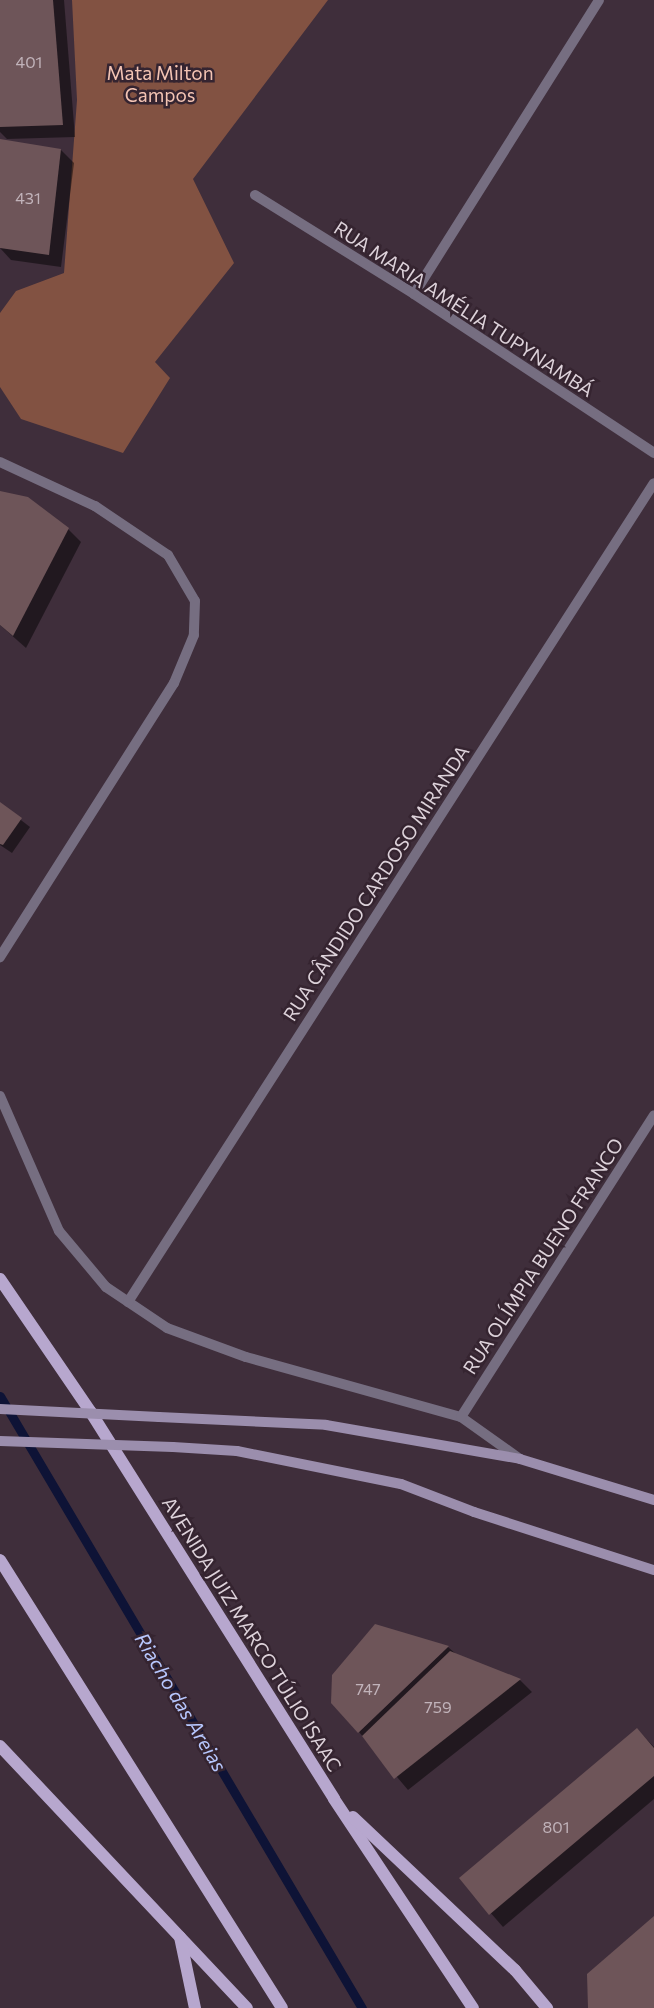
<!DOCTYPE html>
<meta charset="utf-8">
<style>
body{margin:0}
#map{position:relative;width:654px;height:2008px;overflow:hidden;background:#3f2e3b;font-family:Commissioner,sans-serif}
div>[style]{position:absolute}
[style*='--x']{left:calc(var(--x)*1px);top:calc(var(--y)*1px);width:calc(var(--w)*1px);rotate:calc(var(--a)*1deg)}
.forest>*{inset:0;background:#825242}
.shadow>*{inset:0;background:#0007}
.stream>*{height:9px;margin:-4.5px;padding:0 4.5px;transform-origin:4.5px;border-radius:4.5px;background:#0e1336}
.building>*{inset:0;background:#6e5559}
.minor>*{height:10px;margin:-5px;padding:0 5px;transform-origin:5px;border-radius:5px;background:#766e81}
.secondary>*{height:10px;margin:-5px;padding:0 5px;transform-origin:5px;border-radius:5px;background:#9b8ead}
.primary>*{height:12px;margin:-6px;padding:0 6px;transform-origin:6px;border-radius:6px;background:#b7a7ce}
.secondary-bridge>*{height:10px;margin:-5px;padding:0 5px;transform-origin:5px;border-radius:5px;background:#9b8ead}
span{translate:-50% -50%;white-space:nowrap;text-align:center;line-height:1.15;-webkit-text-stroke:5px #352430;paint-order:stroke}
.number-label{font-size:16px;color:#c1b3ba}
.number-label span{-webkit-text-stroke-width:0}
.park-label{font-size:19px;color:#f4c4b4}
.street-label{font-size:19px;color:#ddd2da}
.water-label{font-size:20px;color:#b7c7fe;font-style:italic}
</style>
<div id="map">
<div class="forest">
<i style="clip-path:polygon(72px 0,328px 0,193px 179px,234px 263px,155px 362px,170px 378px,123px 453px,21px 419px,0 387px,0 313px,16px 291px,64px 273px,77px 100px)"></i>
</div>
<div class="shadow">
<i style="clip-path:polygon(0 0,64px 0,75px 137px,7px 139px,0 132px)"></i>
<i style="clip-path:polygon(0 141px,61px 150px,74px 163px,61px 267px,11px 260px,0 248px)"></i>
<i style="clip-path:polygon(0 492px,68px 529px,81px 542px,26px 648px,0 625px)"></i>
<i style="clip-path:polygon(0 804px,30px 827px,12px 853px,0 845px)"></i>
<i style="clip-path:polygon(448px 1647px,456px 1654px,520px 1680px,532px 1692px,408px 1790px,359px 1732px)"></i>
<i style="clip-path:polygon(637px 1729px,654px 1747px,654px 1799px,503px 1927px,460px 1878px)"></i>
</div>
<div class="stream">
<i style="--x:0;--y:1396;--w:711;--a:59.4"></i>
</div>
<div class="building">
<i style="clip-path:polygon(0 0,53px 0,63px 125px,0 127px)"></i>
<i style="clip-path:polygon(0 139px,61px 149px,49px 255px,0 248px)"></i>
<i style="clip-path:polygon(0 491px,28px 497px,69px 528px,13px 636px,0 625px)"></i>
<i style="clip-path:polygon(0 802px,22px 818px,3px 845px,0 844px)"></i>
<i style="clip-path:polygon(375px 1624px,449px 1646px,358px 1733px,331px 1703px,332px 1675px)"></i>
<i style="clip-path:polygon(450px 1651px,521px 1679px,394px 1779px,362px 1736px)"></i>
<i style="clip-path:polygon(637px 1728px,654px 1748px,654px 1776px,489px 1915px,459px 1878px)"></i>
<i style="clip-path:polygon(654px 1916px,654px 2008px,588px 2008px,587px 1974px)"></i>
</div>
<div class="minor">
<i style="--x:255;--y:195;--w:187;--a:31.9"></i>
<i style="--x:414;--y:294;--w:288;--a:33.5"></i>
<i style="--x:414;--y:294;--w:347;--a:-57.8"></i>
<i style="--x:0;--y:462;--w:105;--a:24.9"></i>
<i style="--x:95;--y:506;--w:88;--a:33.9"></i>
<i style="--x:168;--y:555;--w:53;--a:59.6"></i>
<i style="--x:195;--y:601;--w:34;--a:92"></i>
<i style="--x:194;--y:635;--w:52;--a:112.6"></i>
<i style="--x:174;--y:683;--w:325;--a:122.4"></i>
<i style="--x:0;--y:1096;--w:147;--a:66.4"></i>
<i style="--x:59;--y:1231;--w:73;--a:50"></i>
<i style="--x:106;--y:1287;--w:73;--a:33.9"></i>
<i style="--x:167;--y:1328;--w:84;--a:20.2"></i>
<i style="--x:246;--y:1357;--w:223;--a:15.6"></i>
<i style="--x:461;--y:1417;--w:72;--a:35.4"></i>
<i style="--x:128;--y:1302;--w:973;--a:-57.29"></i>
<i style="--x:461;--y:1417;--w:358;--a:-57.4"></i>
</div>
<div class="secondary">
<i style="--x:159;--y:1417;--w:167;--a:2.7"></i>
<i style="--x:326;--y:1425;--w:197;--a:9.9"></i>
<i style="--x:520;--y:1459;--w:140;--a:17"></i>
<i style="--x:173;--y:1447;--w:64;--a:3.6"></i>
<i style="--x:237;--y:1451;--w:167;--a:11.4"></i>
<i style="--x:401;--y:1484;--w:78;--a:21"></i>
<i style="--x:474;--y:1512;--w:189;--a:17.9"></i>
</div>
<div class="primary">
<i style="--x:0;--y:1279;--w:160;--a:55.7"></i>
<i style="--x:90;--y:1411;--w:458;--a:57.8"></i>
<i style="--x:334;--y:1799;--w:251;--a:56.4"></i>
<i style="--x:0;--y:1560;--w:529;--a:57.81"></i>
<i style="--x:0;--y:1746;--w:360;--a:46.7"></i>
<i style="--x:353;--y:1817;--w:223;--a:43.4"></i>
<i style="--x:515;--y:1970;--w:50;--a:49.9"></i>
<i style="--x:180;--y:1937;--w:73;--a:78.1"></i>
</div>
<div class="secondary-bridge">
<i style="--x:0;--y:1409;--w:159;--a:2.9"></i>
<i style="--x:0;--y:1441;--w:173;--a:2"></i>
</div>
<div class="number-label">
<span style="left:29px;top:62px">401</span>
<span style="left:28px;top:198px">431</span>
<span style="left:368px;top:1689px">747</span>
<span style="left:438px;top:1707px">759</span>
<span style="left:556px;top:1827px">801</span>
</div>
<div class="park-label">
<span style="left:160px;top:84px">Mata Milton<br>Campos</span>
</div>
<div class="street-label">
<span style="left:464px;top:309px;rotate:33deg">RUA MARIA AMÉLIA TUPYNAMBÁ</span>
<span style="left:376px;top:883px;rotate:-57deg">RUA CÂNDIDO CARDOSO MIRANDA</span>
<span style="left:543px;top:1256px;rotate:-57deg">RUA OLÍMPIA BUENO FRANCO</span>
<span style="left:252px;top:1634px;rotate:58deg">AVENIDA JUIZ MARCO TÚLIO ISAAC</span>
</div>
<div class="water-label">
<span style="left:181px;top:1702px;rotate:59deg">Riacho das Areias</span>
</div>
</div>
